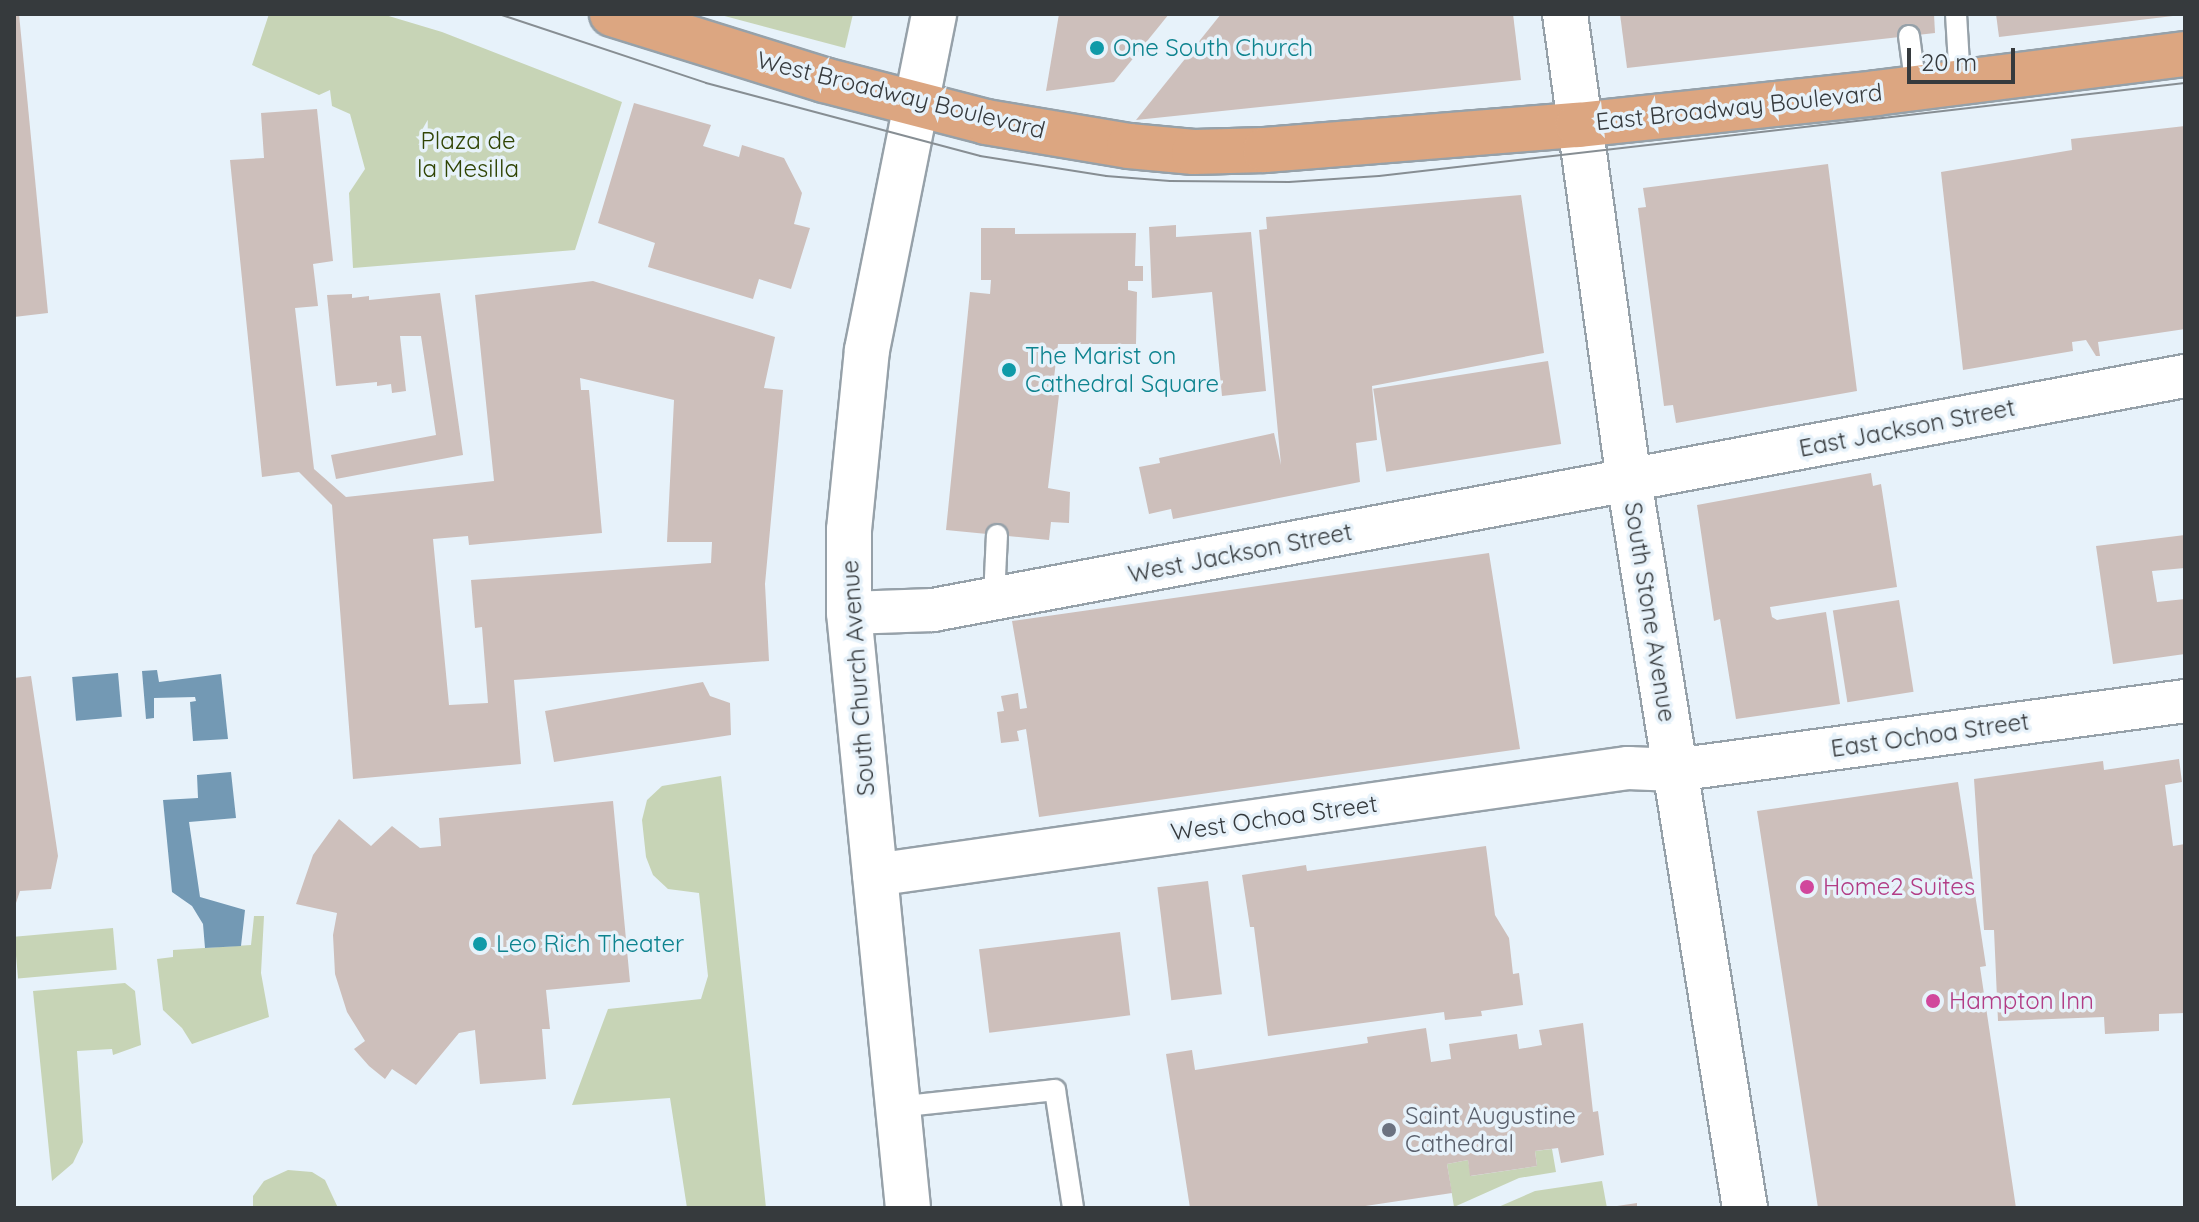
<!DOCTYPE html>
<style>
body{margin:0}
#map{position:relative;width:2199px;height:1222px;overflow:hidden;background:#e7f2fa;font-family:Quicksand,sans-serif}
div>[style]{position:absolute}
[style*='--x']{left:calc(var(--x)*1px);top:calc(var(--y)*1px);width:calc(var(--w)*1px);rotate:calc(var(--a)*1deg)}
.green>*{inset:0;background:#c7d4b6;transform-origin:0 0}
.water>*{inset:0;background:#7399b4;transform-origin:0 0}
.building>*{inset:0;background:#cdbfbb;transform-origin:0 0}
.roads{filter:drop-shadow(2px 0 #96a1a9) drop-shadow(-2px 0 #96a1a9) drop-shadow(0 2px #96a1a9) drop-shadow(0 -2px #96a1a9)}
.service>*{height:20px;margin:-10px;padding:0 10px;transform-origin:10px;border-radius:10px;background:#fff}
.minor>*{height:42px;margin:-21px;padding:0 21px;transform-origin:21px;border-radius:21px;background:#fff}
.tertiary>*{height:44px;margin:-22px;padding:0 22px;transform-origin:22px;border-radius:22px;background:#fff}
.primary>*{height:44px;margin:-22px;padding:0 22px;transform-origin:22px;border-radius:22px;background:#dca681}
.tram>*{height:2px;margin:-1px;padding:0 1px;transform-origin:1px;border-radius:1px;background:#878e93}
.dots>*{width:22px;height:22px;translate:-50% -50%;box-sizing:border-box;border:4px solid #e7f2fa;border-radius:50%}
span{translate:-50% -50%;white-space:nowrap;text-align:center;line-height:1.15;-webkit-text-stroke:7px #e7f2fa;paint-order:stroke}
.culture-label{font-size:24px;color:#0d838f}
.left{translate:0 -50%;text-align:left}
.street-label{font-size:24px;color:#363a3d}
.park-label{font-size:24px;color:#304404}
.hotel-label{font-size:24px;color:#b23c85}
.worship-label{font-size:24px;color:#5b616d}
.frame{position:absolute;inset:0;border:16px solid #363a3d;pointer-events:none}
.scale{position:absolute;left:1907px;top:48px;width:108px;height:36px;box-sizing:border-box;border:4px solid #363a3d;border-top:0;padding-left:10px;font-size:24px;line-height:28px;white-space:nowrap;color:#363a3d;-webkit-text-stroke:6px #e7f2fa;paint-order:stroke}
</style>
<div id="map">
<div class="green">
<i style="clip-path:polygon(269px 14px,382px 14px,442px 32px,622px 102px,575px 250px,353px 268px,349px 193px,365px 169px,350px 114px,332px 106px,330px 90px,319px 95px,252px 65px)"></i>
<i style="clip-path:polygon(717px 14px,853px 14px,845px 48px)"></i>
<i style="clip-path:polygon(721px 776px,766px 1208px,687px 1208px,670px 1098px,572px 1105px,608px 1009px,701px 999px,708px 976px,699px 893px,668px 889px,653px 875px,646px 857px,642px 820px,647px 800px,662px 786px)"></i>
<i style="clip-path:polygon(254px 916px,264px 916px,261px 973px,269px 1017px,192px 1044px,182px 1028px,163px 1010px,157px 959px,173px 957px,173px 950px,251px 945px)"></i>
<i style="left:113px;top:928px;width:42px;height:99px;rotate:85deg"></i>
<i style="clip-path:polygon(125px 983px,135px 991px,141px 1045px,113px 1055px,112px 1049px,77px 1051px,83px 1142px,73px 1163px,52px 1181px,33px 991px)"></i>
<i style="clip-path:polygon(1552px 1149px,1556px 1172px,1519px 1178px,1454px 1207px,1447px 1164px,1468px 1160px,1471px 1176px,1537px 1166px,1535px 1151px)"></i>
<i style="clip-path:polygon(288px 1170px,312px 1172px,325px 1180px,338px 1208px,253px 1208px,253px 1196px,264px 1181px)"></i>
<i style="clip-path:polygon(1602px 1181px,1607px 1208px,1496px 1208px,1535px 1191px)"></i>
</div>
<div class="water">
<i style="clip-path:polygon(157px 670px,159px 682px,221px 674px,228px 739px,193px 741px,190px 702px,196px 701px,195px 697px,154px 698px,154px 718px,146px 719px,142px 671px)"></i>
<i style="left:118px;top:673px;width:44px;height:46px;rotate:85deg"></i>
<i style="clip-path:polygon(231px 772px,236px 818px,189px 822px,200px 897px,245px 910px,241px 946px,205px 948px,203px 924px,192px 906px,172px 892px,163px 800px,198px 798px,197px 775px)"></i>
</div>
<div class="building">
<i style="clip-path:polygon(14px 14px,19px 14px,48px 313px,14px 317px)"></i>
<i style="clip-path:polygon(1059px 14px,1169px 14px,1114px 82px,1046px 91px)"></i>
<i style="clip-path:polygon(1221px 14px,1513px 14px,1521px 80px,1136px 120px)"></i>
<i style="clip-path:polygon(1620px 14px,1934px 14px,1935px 33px,1627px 68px)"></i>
<i style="clip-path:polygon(1996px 14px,2173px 14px,2173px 16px,1999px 37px)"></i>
<i style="clip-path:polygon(634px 103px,711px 125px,703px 146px,739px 157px,742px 145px,784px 158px,802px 193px,794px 224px,810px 228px,791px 289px,759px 279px,753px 299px,648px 267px,655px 243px,598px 223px)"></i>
<i style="clip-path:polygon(evenodd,317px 109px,333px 261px,313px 264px,318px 306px,295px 308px,314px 469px,346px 497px,494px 481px,475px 295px,593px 281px,775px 337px,764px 388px,783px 390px,765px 584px,769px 661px,514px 680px,521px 764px,353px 779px,332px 505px,299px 472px,262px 477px,230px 160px,264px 158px,261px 113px,317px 109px,580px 378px,674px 400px,667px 542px,712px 542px,711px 563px,471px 580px,475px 628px,482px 627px,488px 703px,449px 705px,433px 539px,468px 536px,469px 545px,602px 533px,589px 390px,581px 390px,580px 378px)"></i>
<i style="clip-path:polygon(2185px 126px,2185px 329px,2098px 342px,2100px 356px,2096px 356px,2086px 340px,2072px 342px,2073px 351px,1963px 370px,1941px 172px,2072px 150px,2071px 139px)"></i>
<i style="clip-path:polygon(1828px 164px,1857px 391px,1676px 423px,1673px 405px,1664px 406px,1638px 208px,1646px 207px,1643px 188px)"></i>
<i style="clip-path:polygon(1521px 195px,1544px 353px,1372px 386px,1377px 440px,1356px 443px,1360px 482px,1173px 519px,1171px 509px,1149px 514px,1139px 467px,1160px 463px,1159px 458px,1274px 433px,1281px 465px,1259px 230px,1267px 229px,1266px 217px)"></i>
<i style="clip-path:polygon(1176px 225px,1176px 237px,1251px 232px,1266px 391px,1222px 396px,1212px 292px,1152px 298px,1149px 227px)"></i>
<i style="clip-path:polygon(981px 228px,1015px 228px,1015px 234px,1136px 233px,1135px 266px,1143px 266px,1143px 281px,1128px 281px,1128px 290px,1137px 292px,1136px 344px,1058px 344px,1052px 395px,1059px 395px,1048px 488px,1070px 492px,1069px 523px,1051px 522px,1049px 540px,946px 530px,970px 292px,990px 294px,991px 280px,981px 280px)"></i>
<i style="clip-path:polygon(440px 293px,463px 455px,336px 479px,331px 455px,436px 435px,421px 336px,400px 336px,406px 391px,392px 393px,391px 384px,377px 386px,377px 382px,336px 386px,327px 295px,352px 294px,352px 298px,369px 296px,369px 300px)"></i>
<i style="left:1548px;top:361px;width:84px;height:177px;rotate:81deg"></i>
<i style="clip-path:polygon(1871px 473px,1873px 486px,1881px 484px,1897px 587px,1770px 607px,1772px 617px,1777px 620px,1826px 612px,1840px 704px,1736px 719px,1720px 619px,1714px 621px,1697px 505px)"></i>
<i style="clip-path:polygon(2185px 535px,2185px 568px,2152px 571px,2157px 602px,2185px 599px,2185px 654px,2113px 664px,2096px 546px)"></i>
<i style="clip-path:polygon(1489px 553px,1520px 749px,1039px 817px,1026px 729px,1017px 731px,1019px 741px,1001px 743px,997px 712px,1004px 711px,1001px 696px,1018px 693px,1020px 709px,1027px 708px,1012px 621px)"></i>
<i style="left:1899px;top:600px;width:93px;height:67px;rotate:81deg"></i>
<i style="clip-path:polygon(31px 676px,58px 856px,51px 889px,20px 891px,14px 909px,14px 678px)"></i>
<i style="clip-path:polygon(703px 682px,710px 696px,730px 703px,731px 735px,554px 762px,545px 711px)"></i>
<i style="clip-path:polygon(2179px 759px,2182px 782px,2165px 785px,2173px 846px,2185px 844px,2185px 1013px,2159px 1014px,2159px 1031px,2105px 1034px,2104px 1017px,1998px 1021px,1994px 930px,1984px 930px,1974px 779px,2103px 761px,2104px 770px)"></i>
<i style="clip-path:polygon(1958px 782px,1986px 966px,1980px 967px,2016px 1208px,1818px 1208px,1757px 811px)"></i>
<i style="clip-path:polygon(613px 801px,630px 982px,546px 990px,550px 1029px,542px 1029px,546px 1079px,480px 1084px,475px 1030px,459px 1033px,416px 1085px,392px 1069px,385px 1079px,369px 1066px,354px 1049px,365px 1041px,347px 1012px,335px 974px,333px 935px,337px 913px,296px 904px,313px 855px,339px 819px,371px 846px,392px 826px,420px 848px,441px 846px,439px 818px)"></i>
<i style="clip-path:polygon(1486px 846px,1495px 915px,1509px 938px,1513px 974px,1519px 973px,1523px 1005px,1481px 1011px,1482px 1016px,1445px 1020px,1444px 1012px,1268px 1036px,1254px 927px,1250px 927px,1242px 875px,1306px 865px,1307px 871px)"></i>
<i style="left:1208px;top:881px;width:114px;height:51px;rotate:83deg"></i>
<i style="left:1120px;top:932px;width:84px;height:142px;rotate:83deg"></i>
<i style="clip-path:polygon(1583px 1023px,1593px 1112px,1598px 1111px,1604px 1155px,1561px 1163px,1558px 1148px,1535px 1151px,1537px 1166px,1470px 1176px,1468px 1160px,1447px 1164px,1452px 1193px,1352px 1208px,1190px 1208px,1166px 1054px,1192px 1050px,1195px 1070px,1368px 1043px,1367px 1037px,1426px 1028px,1431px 1062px,1451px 1059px,1449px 1044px,1517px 1034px,1519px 1049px,1542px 1045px,1539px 1030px)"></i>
<i style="clip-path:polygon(1637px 1203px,1637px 1208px,1617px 1208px,1617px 1206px)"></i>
</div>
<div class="roads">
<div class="service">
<i style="--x:1956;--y:14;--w:68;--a:86.6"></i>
<i style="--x:1909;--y:36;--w:52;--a:82.3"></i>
<i style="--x:994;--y:598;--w:63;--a:-87.3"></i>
<i style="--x:897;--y:1107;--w:159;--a:-6.1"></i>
<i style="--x:1055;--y:1090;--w:119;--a:81.3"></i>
</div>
<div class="minor">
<i style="--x:849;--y:613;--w:84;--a:-2"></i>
<i style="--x:933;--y:610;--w:1274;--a:-10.59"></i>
<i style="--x:874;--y:875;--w:762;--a:-8.08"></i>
<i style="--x:1628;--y:768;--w:47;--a:2.4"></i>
<i style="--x:1675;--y:770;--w:515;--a:-7.7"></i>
</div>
<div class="tertiary">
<i style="--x:1565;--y:14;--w:470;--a:82.2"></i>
<i style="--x:1629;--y:480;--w:737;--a:80.95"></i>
<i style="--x:908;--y:1208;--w:598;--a:-95.66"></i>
<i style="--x:849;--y:613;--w:83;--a:-90"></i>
<i style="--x:849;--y:530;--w:181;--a:-84.3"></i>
<i style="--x:867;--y:350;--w:343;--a:-78.7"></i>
</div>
<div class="primary">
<i style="--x:612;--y:14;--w:222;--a:17.3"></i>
<i style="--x:824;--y:80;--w:167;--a:14.5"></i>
<i style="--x:986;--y:122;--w:145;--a:9.5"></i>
<i style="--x:1129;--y:146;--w:65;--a:5.3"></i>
<i style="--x:1194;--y:152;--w:71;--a:-1.6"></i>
<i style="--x:1265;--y:150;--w:314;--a:-4.6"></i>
<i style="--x:1578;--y:125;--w:300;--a:-6.1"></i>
<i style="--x:1876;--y:93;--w:311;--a:-7.2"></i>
</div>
</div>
<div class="tram">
<i style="--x:499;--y:14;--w:218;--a:18.4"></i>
<i style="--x:706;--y:83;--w:284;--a:14.9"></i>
<i style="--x:980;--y:156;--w:128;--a:9"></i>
<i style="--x:1106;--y:176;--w:64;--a:4.5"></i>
<i style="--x:1170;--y:181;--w:119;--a:0.5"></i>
<i style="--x:1289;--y:182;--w:90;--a:-3.8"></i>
<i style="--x:1379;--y:176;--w:811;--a:-6.58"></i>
</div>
<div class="dots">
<i style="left:1097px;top:48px;background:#0f9aa8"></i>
<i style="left:1009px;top:370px;background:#0f9aa8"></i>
<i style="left:1807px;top:887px;background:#d1479c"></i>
<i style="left:480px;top:944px;background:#0f9aa8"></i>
<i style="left:1933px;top:1001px;background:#d1479c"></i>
<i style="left:1389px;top:1130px;background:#6b7280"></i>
</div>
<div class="culture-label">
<span class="left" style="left:1113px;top:48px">One South Church</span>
<span class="left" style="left:1025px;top:370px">The Marist on<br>Cathedral Square</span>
<span class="left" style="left:496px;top:944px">Leo Rich Theater</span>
</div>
<div class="street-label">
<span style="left:901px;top:95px;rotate:14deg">West Broadway Boulevard</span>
<span style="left:1739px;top:107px;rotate:-6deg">East Broadway Boulevard</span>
<span style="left:1907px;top:428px;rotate:-11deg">East Jackson Street</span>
<span style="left:1240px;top:553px;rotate:-11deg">West Jackson Street</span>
<span style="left:1650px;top:612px;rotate:81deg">South Stone Avenue</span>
<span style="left:858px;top:678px;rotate:-94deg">South Church Avenue</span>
<span style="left:1930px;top:735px;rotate:-8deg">East Ochoa Street</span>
<span style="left:1274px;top:818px;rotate:-8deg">West Ochoa Street</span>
</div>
<div class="park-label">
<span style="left:468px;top:155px">Plaza de<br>la Mesilla</span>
</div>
<div class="hotel-label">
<span class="left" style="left:1823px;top:887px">Home2 Suites</span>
<span class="left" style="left:1949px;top:1001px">Hampton Inn</span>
</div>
<div class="worship-label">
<span class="left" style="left:1405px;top:1130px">Saint Augustine<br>Cathedral</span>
</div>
<div class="frame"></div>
<div class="scale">20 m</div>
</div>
